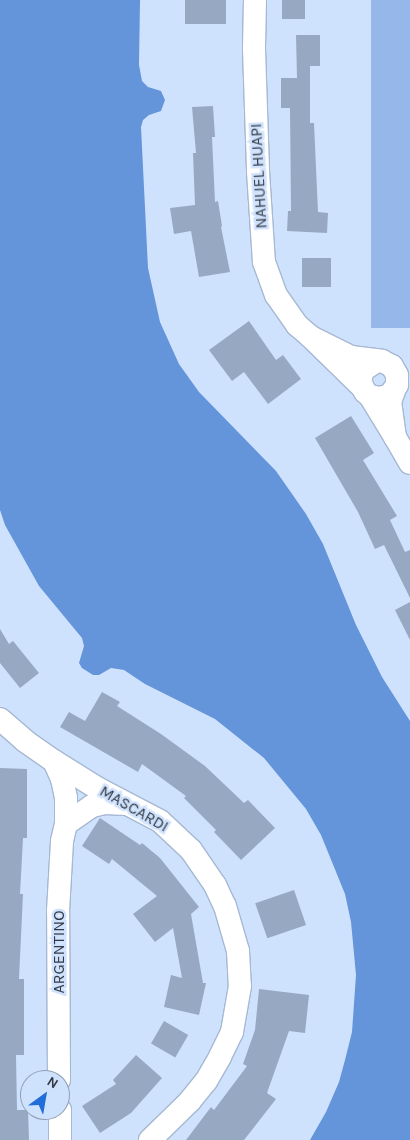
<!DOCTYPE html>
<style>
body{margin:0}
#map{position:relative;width:410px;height:1140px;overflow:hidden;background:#cfe2fd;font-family:Karla,sans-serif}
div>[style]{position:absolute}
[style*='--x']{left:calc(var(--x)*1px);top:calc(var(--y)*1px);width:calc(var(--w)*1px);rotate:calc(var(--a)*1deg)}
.green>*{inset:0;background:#95b7ea;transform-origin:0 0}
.water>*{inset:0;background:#6494da}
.building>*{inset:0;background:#97a8c2;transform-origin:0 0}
.roads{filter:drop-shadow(1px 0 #a6b8d2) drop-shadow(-1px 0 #a6b8d2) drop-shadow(0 1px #a6b8d2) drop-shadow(0 -1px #a6b8d2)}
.minor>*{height:22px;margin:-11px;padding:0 11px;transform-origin:11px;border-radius:11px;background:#fff}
span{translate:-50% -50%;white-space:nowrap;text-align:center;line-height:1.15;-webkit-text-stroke:5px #cfe2fd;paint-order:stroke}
.street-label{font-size:16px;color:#323944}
.north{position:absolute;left:20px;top:1070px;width:50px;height:50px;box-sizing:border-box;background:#cfe2fd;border:1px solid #909eb3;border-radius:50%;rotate:32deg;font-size:14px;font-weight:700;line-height:20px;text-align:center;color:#323944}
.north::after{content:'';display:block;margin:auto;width:18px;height:22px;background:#216ed9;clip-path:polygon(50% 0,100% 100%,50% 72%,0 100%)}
</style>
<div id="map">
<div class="green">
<i style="left:371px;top:0;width:39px;height:328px"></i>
</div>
<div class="water">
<i style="clip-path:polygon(0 0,140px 0,139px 65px,142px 81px,148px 87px,161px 91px,165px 100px,161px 111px,149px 115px,143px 120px,141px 127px,148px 268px,160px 322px,179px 364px,199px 392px,276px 471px,306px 514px,323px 544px,356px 625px,382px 677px,410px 721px,410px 1140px,310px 1140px,326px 1112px,339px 1082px,345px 1060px,352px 1032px,356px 975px,351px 922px,345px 894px,321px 835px,306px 809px,264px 758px,215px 719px,145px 684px,124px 670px,111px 668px,99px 675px,93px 675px,82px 668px,79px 663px,84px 646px,82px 638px,39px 586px,5px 525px,0 510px)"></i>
</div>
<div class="building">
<i style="left:185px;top:0;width:41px;height:24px"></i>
<i style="left:282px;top:0;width:23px;height:19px"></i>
<i style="clip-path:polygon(296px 35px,320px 35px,320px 66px,310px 66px,310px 123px,314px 123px,318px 212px,328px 213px,327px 233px,287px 231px,288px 211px,291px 211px,290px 108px,281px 108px,281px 78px,297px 78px)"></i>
<i style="clip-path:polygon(213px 106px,215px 137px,212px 137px,215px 202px,218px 201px,222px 226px,221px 227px,230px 272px,199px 277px,191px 231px,174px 234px,170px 208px,195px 205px,193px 153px,196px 153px,192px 107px)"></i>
<i style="left:302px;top:258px;width:29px;height:29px"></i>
<i style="clip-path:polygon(249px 321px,276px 360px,283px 355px,301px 379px,268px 404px,244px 372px,232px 381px,209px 350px)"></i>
<i style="clip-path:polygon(351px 416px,374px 453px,363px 460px,397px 516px,390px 520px,405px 552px,410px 550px,410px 598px,384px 545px,375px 549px,358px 512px,315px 438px)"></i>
<i style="clip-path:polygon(410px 602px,410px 640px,395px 610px)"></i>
<i style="clip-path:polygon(0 629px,9px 644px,13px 641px,39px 673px,20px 688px,0 663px)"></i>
<i style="clip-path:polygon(102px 692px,120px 702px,117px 706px,161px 734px,205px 766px,244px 803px,248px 800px,275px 828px,241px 860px,214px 832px,216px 830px,184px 798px,186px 796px,142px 764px,138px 772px,60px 727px,69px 712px,85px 721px)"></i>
<i style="clip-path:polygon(0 768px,27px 769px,27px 838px,23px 838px,20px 894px,23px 894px,19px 979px,24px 979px,24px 1055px,16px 1055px,17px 1110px,28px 1110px,29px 1140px,0 1140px)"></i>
<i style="clip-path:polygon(100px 818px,140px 845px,142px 843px,160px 858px,199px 907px,191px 914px,203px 983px,206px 983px,199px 1015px,164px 1007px,171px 975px,182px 978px,173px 928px,155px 942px,133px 914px,157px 896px,112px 859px,109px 864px,82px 846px)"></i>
<i style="left:294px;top:890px;width:37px;height:41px;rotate:71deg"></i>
<i style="clip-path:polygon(259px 989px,309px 995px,305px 1033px,289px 1031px,267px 1093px,276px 1099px,244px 1140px,186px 1140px,211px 1107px,214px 1110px,247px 1066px,243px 1064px,255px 1030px)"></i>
<i style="left:164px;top:1021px;width:28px;height:26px;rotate:30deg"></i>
<i style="clip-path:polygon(136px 1055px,162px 1078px,131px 1113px,100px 1133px,82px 1106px,116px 1084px,113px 1080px)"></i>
</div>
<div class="roads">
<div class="minor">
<i style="--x:255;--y:0;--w:49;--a:91.2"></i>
<i style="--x:254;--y:49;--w:123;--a:88.1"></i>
<i style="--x:258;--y:172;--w:90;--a:86.2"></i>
<i style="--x:264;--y:262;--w:35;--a:70"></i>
<i style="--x:276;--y:295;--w:37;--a:55"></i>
<i style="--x:297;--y:325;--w:18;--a:41"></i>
<i style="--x:362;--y:387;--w:71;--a:-135.6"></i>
<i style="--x:311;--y:337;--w:45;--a:26.6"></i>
<i style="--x:351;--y:357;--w:31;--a:7"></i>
<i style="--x:382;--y:361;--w:11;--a:27"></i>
<i style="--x:392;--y:366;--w:10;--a:61"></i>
<i style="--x:397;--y:375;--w:10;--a:90"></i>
<i style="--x:397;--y:385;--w:12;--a:125"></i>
<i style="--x:390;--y:395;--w:10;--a:163"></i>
<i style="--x:380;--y:398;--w:10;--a:-169"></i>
<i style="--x:370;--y:396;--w:6;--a:-141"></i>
<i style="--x:365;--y:392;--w:12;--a:-114"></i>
<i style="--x:360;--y:381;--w:11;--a:-75"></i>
<i style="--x:363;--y:370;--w:17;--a:-33"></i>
<i style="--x:370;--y:396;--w:48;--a:58.6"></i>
<i style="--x:395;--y:437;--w:35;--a:-98"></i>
<i style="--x:390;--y:402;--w:12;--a:-70"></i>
<i style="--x:395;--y:437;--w:30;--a:60"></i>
<i style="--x:0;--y:719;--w:33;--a:41"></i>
<i style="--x:25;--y:741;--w:35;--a:35"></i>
<i style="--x:54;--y:761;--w:51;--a:32.1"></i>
<i style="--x:97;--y:788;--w:71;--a:27.6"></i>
<i style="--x:160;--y:821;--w:42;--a:43.1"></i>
<i style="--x:191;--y:850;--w:42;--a:55.6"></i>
<i style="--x:215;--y:885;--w:23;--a:65"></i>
<i style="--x:225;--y:906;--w:47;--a:73.9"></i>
<i style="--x:238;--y:951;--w:35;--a:87"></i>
<i style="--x:240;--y:986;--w:47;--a:99.9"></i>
<i style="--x:232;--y:1032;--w:28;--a:116"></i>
<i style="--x:220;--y:1057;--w:28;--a:120"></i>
<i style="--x:206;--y:1081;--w:26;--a:129"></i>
<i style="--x:190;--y:1101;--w:56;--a:135.7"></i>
<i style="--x:54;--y:761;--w:20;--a:66"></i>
<i style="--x:62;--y:779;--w:19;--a:78"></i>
<i style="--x:66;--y:798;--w:26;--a:90"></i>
<i style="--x:66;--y:824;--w:32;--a:-35"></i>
<i style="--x:92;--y:806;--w:13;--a:-13"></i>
<i style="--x:105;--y:803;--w:21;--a:3"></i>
<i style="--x:59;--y:1080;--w:169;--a:-90.3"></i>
<i style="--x:58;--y:911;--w:70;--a:-86.7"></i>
<i style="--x:62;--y:841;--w:17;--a:-77"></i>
<i style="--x:60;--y:1110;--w:30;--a:90"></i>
</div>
</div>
<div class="street-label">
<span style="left:259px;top:176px;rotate:-93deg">NAHUEL HUAPI</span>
<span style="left:134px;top:809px;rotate:30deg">MASCARDI</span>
<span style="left:59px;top:952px;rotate:-90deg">ARGENTINO</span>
</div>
<div class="north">N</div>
</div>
